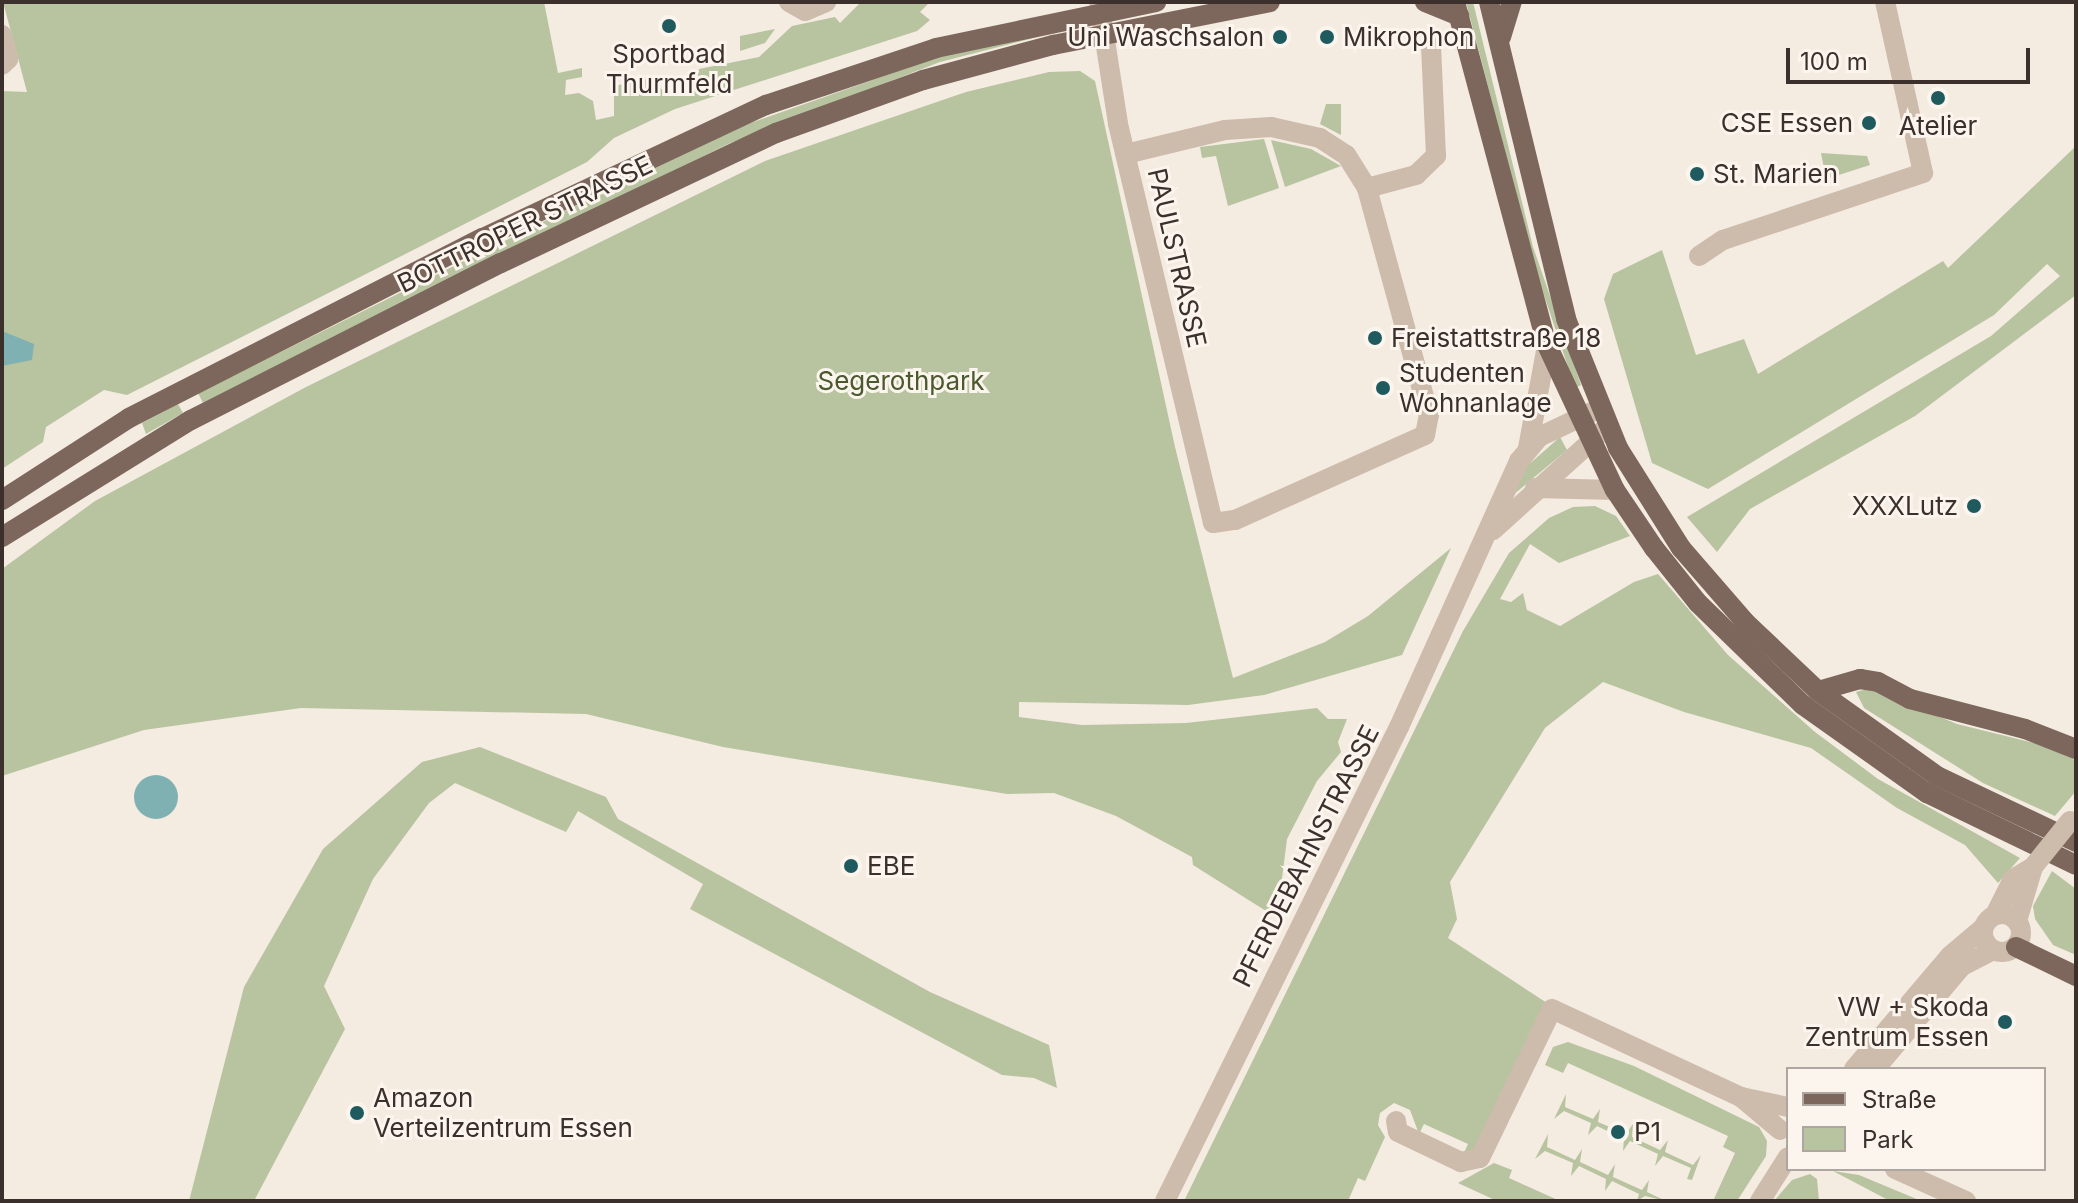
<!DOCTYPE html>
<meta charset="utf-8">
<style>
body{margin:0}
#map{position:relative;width:2078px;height:1203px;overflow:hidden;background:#f4ebe1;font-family:Inter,sans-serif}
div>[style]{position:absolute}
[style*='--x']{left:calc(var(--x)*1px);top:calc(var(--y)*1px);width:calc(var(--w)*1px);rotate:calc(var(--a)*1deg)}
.green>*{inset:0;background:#b8c4a0}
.water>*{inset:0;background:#7fb0b2}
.round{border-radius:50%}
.minor>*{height:20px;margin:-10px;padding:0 10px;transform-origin:10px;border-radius:10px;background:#cdbbac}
.minor>.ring{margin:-10px;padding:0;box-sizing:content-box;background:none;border:20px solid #cdbbac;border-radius:50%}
.major>*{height:20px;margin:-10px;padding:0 10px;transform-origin:10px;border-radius:10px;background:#7d675c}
.minor-bridge>*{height:20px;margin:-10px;padding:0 10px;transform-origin:10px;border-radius:10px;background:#cdbbac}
.dots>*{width:22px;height:22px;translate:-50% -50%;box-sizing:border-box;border:4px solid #fbf5ee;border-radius:50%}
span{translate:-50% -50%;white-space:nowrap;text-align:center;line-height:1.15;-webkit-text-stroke:6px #fbf5ee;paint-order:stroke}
.poi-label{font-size:26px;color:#3b302b}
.right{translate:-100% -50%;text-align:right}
.left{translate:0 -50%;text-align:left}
.street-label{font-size:26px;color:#3b302b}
.park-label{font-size:26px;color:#4a5a2e}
.frame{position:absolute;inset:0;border:4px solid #3b302b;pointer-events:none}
.legend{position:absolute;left:1786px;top:1067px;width:260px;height:104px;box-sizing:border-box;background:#fbf5ee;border:2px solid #aea6a0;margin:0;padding:10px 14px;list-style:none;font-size:24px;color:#3b302b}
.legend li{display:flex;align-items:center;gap:16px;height:40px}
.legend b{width:40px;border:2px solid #aea6a0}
.scale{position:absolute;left:1786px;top:48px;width:244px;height:36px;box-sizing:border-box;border:4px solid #3b302b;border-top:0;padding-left:10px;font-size:24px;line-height:28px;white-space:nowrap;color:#3b302b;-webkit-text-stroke:6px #fbf5ee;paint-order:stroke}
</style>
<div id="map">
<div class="green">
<i style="clip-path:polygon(3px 2px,544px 2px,558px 73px,582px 68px,582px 77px,566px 80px,565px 95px,579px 93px,593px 101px,596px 120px,614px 116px,614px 86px,652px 78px,665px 93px,693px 86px,699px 69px,759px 57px,792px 26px,835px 17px,840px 23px,861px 2px,930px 2px,920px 12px,930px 20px,917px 31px,675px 109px,614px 138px,587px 162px,127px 395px,104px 390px,46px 427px,43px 442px,2px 469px,2px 91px,27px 92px)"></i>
<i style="clip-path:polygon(1466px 2px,1473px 2px,1533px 247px,1581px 385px,1575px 388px,1538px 277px)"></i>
<i style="clip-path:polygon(775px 29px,765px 43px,740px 51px,740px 36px)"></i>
<i style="clip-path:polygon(1053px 33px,940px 62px,728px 144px,203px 403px,198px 393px,722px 133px,938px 57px)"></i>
<i style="clip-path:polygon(1080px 71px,1095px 81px,1175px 447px,1233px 678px,1325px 642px,1368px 616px,1451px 548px,1402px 655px,1264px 695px,1188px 705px,1019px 702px,1019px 717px,1082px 725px,1186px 723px,1317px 708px,1328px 719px,1347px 719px,1338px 742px,1341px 752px,1317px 781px,1287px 839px,1277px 918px,1193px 865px,1192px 857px,1116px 816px,1054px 793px,1007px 794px,723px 747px,586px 714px,301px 708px,144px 730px,2px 776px,2px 569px,95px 501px,306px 387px,765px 161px,966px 92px,1049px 72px)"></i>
<i style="clip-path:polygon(1326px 104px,1341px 104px,1341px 135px,1320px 124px)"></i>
<i style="clip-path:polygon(1264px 139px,1279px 188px,1228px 206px,1216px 156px,1202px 158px,1200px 147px)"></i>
<i style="clip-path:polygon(1271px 140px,1311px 149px,1341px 166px,1285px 187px)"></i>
<i style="clip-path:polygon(2076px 146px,2076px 295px,1915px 416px,1750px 509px,1717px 552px,1687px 517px,1991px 336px,2060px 276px,2047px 264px,1994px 315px,1708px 489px,1652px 463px,1604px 299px,1613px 274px,1662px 250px,1696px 355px,1744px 339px,1758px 374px,1943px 261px,1948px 268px)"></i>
<i style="clip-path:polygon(1821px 153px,1867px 156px,1870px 165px,1826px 179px)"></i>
<i style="clip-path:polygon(178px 404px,183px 413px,146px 434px,142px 423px)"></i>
<i style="clip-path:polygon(1560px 437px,1567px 450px,1513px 495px,1526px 467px)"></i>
<i style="clip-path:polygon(1595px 506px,1616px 516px,1630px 536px,1559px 563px,1530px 544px,1500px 599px,1511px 602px,1523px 593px,1527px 610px,1560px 626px,1634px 582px,1658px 574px,1728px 655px,1815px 732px,1878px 779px,2020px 858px,1998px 883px,1965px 845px,1897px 808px,1811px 748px,1684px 712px,1603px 682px,1545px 728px,1450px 882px,1457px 919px,1448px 938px,1547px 1003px,1478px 1151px,1463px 1155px,1468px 1144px,1424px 1124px,1419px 1134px,1410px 1110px,1394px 1103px,1380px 1113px,1378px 1125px,1385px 1137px,1365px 1181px,1358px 1178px,1348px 1201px,1184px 1201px,1463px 631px,1509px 553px,1549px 518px,1573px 507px)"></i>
<i style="clip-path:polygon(1870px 688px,1957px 724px,2058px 749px,2076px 761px,2076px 791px,2055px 816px,1983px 783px,1864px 708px,1856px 692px)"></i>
<i style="clip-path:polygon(480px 747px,606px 797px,618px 819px,930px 992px,1049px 1045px,1057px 1088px,1034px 1078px,1002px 1075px,690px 909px,703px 884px,578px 811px,566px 832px,455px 783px,429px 803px,373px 879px,324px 986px,345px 1029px,254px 1201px,189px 1201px,244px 987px,323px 849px,422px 762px)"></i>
<i style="clip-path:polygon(2052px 871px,2076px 889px,2076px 955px,2053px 945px,2035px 919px,2033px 906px)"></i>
<i style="clip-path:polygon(1568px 1042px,1634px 1066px,1759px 1127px,1767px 1141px,1766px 1156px,1737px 1201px,1713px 1201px,1735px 1153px,1723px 1147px,1728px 1136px,1568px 1063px,1563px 1073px,1545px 1065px,1553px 1047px)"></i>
<i style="clip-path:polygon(1566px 1094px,1565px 1107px,1593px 1119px,1600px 1109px,1598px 1122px,1626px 1134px,1633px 1124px,1632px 1137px,1660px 1150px,1668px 1140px,1665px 1152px,1693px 1165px,1701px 1155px,1692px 1180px,1687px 1179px,1691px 1168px,1663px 1156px,1655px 1166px,1658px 1154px,1630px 1141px,1623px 1151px,1624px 1139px,1597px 1126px,1588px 1135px,1591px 1123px,1564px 1111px,1554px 1119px)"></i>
<i style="clip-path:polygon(1548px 1134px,1547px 1147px,1575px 1160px,1582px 1149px,1580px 1162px,1608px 1175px,1615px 1164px,1613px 1177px,1642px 1190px,1649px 1180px,1647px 1192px,1666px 1201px,1645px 1196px,1637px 1201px,1639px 1194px,1612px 1181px,1605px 1191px,1606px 1179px,1579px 1166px,1571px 1176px,1573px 1163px,1545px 1151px,1535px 1159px)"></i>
<i style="clip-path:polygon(1494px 1163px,1512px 1170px,1509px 1178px,1560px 1201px,1497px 1201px,1458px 1183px)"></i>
<i style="clip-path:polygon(1833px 1171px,1859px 1175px,1919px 1200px,1890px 1201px)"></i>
<i style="clip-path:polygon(1810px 1174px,1817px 1179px,1819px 1201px,1774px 1201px,1792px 1180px)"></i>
</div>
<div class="water">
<i style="clip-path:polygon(2px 331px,34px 344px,32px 360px,2px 366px)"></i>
<i class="round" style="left:134px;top:775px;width:44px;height:44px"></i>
</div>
<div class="minor">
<i style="--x:789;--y:2;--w:18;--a:29"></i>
<i style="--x:805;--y:11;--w:23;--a:-23"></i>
<i style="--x:1099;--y:2;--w:123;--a:81.1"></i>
<i style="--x:1118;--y:124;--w:410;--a:76.6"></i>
<i style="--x:1213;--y:523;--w:22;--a:-8"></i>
<i style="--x:1235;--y:520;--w:208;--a:-24.1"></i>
<i style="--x:1425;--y:435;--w:20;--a:-79"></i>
<i style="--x:1429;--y:415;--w:235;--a:-105.3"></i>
<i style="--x:1367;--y:188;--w:39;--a:-122"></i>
<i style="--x:1346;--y:155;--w:31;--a:-147"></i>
<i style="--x:1320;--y:138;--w:50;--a:-167.3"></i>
<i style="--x:1271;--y:127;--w:46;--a:176.3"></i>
<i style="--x:1225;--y:130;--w:102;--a:166.4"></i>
<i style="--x:2;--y:35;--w:25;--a:76"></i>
<i style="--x:8;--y:59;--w:8;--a:135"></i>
<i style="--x:1367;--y:188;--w:51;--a:-14.9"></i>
<i style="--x:1416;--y:175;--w:28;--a:-44"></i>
<i style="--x:1436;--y:156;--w:109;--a:-92.6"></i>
<i style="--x:1699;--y:256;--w:29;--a:-34"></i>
<i style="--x:1723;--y:240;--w:211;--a:-18.5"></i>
<i style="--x:1923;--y:173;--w:175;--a:-102.5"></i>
<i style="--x:1528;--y:448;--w:105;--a:-79.5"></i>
<i style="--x:1535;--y:488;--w:80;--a:1.4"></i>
<i style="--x:1493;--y:530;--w:155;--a:-42.1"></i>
<i class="ring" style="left:1983px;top:914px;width:18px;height:18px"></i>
<i style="--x:1995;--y:915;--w:40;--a:-63.4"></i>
<i style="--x:2013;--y:879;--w:23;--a:-31"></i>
<i style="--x:2017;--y:921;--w:56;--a:-73.5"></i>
<i style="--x:1854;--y:1069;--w:148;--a:-49.7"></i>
<i style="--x:1950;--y:956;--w:43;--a:-40.3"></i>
<i style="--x:1875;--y:1069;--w:135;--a:-49.8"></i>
<i style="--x:1962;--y:966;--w:35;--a:-27"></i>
<i style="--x:1741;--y:1097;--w:51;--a:40.2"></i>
<i style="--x:1396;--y:1121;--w:11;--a:80"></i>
<i style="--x:1398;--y:1132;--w:70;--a:25.5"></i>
<i style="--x:1461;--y:1162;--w:19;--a:-12"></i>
<i style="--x:1480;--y:1158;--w:165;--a:-64.2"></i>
<i style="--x:1552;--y:1009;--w:208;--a:25"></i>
<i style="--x:1741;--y:1097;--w:48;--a:12"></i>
<i style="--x:1895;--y:1169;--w:78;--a:24.3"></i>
<i style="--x:1165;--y:1201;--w:529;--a:-63.73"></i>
<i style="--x:1399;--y:727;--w:292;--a:-65.7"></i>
<i style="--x:1519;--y:461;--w:31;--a:-50"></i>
<i style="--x:1539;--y:437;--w:63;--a:-25.3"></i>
<i style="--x:1760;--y:1201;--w:52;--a:-57.5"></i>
</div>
<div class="major">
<i style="--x:1425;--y:2;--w:37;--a:22"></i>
<i style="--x:1455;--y:2;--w:355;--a:75"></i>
<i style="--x:1547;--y:345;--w:160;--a:64.9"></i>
<i style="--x:1615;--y:490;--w:70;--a:56.1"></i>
<i style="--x:1654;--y:548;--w:70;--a:51.3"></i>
<i style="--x:1698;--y:603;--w:146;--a:44.2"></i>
<i style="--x:1803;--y:705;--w:152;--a:35.4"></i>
<i style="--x:1927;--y:793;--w:165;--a:25.8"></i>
<i style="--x:1489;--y:2;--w:326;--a:76.3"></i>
<i style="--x:1566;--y:319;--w:139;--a:68"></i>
<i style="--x:1618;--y:448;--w:118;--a:57.8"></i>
<i style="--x:1681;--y:548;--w:98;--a:49.1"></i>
<i style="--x:1745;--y:622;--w:100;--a:43.4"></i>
<i style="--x:1818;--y:691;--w:146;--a:35.5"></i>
<i style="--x:1937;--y:776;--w:154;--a:25.4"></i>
<i style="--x:1501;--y:37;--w:37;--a:-73"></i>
<i style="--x:2;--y:500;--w:151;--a:-32.8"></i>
<i style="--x:129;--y:418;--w:397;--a:-27"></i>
<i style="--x:483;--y:238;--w:313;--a:-25.2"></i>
<i style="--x:766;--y:105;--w:179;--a:-18.5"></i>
<i style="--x:936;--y:48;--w:225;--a:-11.8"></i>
<i style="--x:2;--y:537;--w:222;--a:-31.8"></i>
<i style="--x:191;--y:420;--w:347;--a:-26.9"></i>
<i style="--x:501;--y:263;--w:304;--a:-25.3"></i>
<i style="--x:776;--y:133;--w:156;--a:-19.8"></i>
<i style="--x:923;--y:80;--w:135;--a:-15.1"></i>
<i style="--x:1053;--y:45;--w:221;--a:-11.2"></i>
<i style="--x:1818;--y:691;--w:44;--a:-15.9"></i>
<i style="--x:1860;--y:679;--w:18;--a:9"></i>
<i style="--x:1878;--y:682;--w:36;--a:28"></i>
<i style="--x:1910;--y:699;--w:119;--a:14.6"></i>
<i style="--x:2025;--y:729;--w:55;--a:21.4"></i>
<i style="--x:2016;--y:947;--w:67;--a:25.8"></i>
</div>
<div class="minor-bridge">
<i style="--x:2033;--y:867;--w:59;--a:-51.2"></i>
</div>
<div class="dots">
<i style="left:669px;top:26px;background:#1f5a5e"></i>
<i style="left:1280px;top:37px;background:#1f5a5e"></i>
<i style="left:1327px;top:37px;background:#1f5a5e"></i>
<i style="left:1938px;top:98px;background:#1f5a5e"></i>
<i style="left:1869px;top:123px;background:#1f5a5e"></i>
<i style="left:1697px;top:174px;background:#1f5a5e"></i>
<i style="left:1375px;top:338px;background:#1f5a5e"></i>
<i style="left:1383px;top:388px;background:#1f5a5e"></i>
<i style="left:1974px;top:506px;background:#1f5a5e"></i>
<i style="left:851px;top:866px;background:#1f5a5e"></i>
<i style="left:2005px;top:1022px;background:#1f5a5e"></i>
<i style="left:357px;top:1113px;background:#1f5a5e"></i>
<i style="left:1618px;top:1132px;background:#1f5a5e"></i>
</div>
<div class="poi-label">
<span class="right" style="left:1264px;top:37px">Uni Waschsalon</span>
<span class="left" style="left:1343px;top:37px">Mikrophon</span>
<span style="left:669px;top:69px">Sportbad<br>Thurmfeld</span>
<span class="right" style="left:1853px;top:123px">CSE Essen</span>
<span style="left:1938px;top:126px">Atelier</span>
<span class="left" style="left:1713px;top:174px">St. Marien</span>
<span class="left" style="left:1391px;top:338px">Freistattstraße 18</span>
<span class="left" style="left:1399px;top:388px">Studenten<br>Wohnanlage</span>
<span class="right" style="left:1958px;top:506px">XXXLutz</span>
<span class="left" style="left:867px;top:866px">EBE</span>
<span class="right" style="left:1989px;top:1022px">VW + Skoda<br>Zentrum Essen</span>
<span class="left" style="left:373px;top:1113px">Amazon<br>Verteilzentrum Essen</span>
<span class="left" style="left:1634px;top:1132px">P1</span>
</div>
<div class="street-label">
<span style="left:525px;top:224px;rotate:-26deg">BOTTROPER STRASSE</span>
<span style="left:1177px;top:258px;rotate:77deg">PAULSTRASSE</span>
<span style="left:1306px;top:856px;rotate:-63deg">PFERDEBAHNSTRASSE</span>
</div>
<div class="park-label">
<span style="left:901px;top:381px">Segerothpark</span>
</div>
<div class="frame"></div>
<ul class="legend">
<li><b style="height:10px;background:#7d675c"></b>Straße</li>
<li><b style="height:22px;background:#b8c4a0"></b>Park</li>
</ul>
<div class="scale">100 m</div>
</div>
